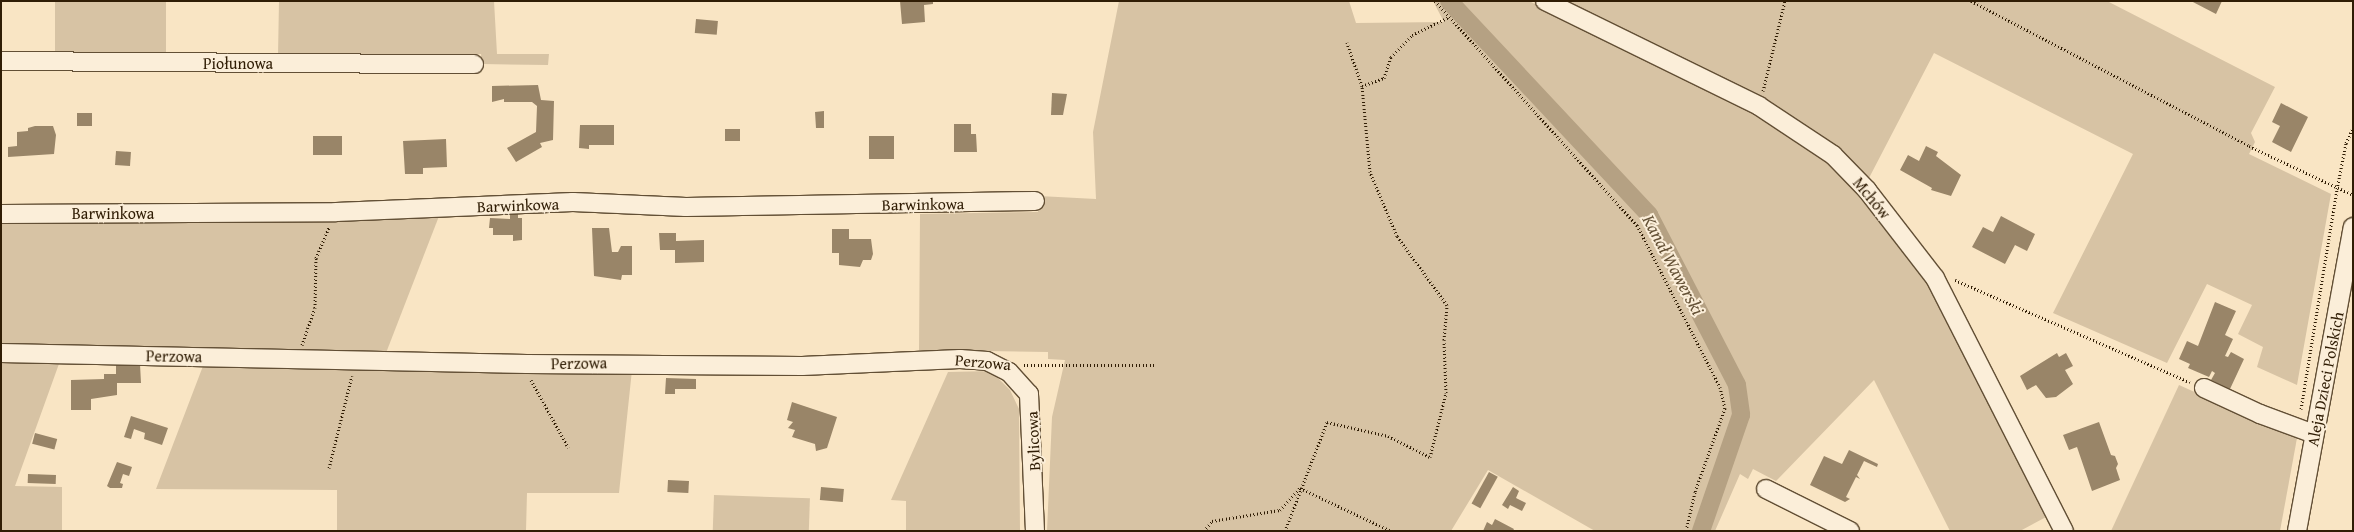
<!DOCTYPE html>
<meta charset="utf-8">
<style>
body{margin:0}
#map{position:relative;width:2354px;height:532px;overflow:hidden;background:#f9e5c4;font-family:"Gentium Book Plus",serif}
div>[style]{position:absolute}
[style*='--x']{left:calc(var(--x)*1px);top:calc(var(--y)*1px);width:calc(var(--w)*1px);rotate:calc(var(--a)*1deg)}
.green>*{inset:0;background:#d7c3a4;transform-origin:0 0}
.canal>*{height:18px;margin:-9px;padding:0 9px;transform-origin:9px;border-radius:9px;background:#b5a183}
.building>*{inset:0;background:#998568;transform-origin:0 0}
.path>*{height:3px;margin-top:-1.5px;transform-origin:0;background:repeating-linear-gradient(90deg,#301d05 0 1px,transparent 0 3.5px)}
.roads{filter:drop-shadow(1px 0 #624f35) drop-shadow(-1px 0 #624f35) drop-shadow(0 1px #624f35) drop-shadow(0 -1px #624f35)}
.minor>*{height:18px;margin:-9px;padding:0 9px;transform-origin:9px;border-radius:9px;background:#fbeed9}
span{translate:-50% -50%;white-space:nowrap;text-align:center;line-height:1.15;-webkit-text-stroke:4px #fbeed9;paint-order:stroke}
.street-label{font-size:16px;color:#301d05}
.water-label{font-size:18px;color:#655237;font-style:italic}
.frame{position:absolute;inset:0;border:2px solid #301d05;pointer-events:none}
</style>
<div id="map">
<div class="green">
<i style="left:55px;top:1px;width:111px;height:55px"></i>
<i style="clip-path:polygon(279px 1px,494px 1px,497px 54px,549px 54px,548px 65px,482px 64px,481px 54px,278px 55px)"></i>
<i style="clip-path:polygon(1119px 1px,1349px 1px,1356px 23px,1444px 22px,1433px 1px,1529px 1px,1756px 114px,1828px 162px,1862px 195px,1922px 272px,2048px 516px,2020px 531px,1950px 531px,1874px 380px,1776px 481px,1753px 469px,1748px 479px,1740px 474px,1715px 531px,1595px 531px,1488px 470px,1451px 531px,1047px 531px,1052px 417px,1065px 360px,1048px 359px,1048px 352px,919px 350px,920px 214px,1038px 212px,1039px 196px,1096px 199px,1093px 132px)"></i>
<i style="clip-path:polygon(1561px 1px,2107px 1px,2275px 87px,2251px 133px,2255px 142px,2249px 154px,2331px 194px,2297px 385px,2257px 367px,2263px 347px,2238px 334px,2252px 305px,2207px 284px,2167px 363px,2053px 313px,2133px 154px,1934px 53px,1869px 178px,1839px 149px,1766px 101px)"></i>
<i style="clip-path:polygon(441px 211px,386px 353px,1px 345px,1px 220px)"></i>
<i style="clip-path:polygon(1px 360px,60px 361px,15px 486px,62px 487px,62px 531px,1px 531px)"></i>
<i style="clip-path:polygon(203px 366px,632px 370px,619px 493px,527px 493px,526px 531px,337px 531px,337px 490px,156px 489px)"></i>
<i style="clip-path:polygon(991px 371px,1010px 390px,1019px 409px,1020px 531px,906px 531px,906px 501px,891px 500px,948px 372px)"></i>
<i style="clip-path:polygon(2179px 385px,2297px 438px,2280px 531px,2111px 531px)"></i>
<i style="left:714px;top:495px;width:96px;height:36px;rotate:2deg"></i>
</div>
<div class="canal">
<i style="--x:1449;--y:1;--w:293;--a:46.9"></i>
<i style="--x:1649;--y:215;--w:191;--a:62.6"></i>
<i style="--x:1737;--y:385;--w:30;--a:82"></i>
<i style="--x:1741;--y:415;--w:123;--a:109"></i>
</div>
<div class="building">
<i style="clip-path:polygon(900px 1px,933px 1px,933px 4px,924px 5px,925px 22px,902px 24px)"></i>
<i style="clip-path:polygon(2191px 1px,2222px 1px,2216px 14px)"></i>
<i style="left:696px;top:19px;width:22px;height:14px;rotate:5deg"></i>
<i style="clip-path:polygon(538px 85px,541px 100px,554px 101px,553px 140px,540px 143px,542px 147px,516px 162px,507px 148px,536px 132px,537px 106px,532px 102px,504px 102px,504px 99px,492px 102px,492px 86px)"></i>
<i style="clip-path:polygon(1052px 93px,1067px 94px,1063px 115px,1051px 115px)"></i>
<i style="clip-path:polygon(2281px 103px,2308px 117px,2291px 152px,2272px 142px,2280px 126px,2272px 122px)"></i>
<i style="clip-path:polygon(824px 111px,824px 128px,816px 128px,815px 112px)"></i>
<i style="left:77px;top:113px;width:15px;height:13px"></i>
<i style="clip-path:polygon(954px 124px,971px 124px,971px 134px,976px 134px,977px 152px,954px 152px)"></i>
<i style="clip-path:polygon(580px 125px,614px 125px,614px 145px,589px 145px,589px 149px,579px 148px)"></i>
<i style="clip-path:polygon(35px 126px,53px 126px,56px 135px,54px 154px,8px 157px,8px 147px,17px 146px,17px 132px,28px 131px,28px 128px)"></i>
<i style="left:725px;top:129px;width:15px;height:12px"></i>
<i style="left:313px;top:136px;width:29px;height:19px"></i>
<i style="left:869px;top:136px;width:25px;height:23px"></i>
<i style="clip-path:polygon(446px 139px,447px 167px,423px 168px,423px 174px,405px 174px,403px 141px)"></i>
<i style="clip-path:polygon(1926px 146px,1938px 152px,1936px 156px,1961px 175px,1951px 196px,1931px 190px,1932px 188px,1900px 170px,1908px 155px,1919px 161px)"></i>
<i style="left:116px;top:151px;width:15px;height:14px;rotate:4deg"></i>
<i style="clip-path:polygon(510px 214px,518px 214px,518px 218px,522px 218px,522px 240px,513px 241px,513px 235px,493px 235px,493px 228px,489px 228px,490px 218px,510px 219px)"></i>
<i style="clip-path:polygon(2001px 216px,2035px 234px,2027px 251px,2015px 245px,2005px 264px,1972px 247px,1983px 227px,1993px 232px)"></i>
<i style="clip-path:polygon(592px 228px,609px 228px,612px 252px,618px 252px,621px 246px,632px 246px,632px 275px,622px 275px,621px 280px,594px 276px)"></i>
<i style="clip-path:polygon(832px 229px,849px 229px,849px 239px,871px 239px,873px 254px,871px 260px,863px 260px,860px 267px,839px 265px,839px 253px,832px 253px)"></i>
<i style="clip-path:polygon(659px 233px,676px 233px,676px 241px,704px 240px,704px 262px,675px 263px,675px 250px,660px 250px)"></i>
<i style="clip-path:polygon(2215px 302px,2236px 311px,2225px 335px,2233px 339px,2225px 356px,2228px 357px,2231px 352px,2244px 359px,2230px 389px,2211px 380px,2215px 373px,2212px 371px,2209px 377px,2188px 368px,2190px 364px,2179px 359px,2187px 341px,2198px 346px)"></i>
<i style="clip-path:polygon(2057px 353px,2059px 357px,2066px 353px,2073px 366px,2065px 370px,2073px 384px,2056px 397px,2046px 398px,2036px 385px,2027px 390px,2020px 376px)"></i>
<i style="clip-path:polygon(116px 364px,140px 364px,141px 383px,117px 383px,117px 395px,91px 399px,91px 410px,71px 410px,71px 380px,104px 379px,104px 374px,116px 374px)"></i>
<i style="clip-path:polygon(666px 378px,696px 379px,696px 389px,675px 389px,675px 394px,665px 394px)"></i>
<i style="clip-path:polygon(792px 402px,837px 417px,827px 448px,816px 451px,815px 444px,792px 437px,795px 430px,788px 428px,793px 422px,787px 420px)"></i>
<i style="clip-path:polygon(131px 416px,168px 428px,162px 445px,144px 439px,145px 433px,134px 429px,131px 439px,124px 437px)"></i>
<i style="clip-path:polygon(2099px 422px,2111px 455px,2115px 456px,2118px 464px,2116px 468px,2120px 480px,2092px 491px,2077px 447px,2069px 450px,2063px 435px)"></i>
<i style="left:35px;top:433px;width:23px;height:11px;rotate:15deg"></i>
<i style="clip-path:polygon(1849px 450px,1878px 464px,1877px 467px,1864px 461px,1857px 475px,1860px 479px,1856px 477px,1846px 497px,1850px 499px,1845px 502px,1810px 485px,1824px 456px,1842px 464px)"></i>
<i style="clip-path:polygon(117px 462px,132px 467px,129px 476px,123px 474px,120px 483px,123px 484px,122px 488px,110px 488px,107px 486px)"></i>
<i style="left:1489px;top:472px;width:10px;height:36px;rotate:29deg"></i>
<i style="left:28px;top:474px;width:28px;height:9px;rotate:2deg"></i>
<i style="left:668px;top:480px;width:21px;height:12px;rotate:3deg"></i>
<i style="left:821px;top:487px;width:23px;height:13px;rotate:5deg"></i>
<i style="clip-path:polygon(1513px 487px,1519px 491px,1516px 498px,1526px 503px,1522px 511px,1510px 505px,1508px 509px,1502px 505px)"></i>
<i style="clip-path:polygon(1495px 519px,1514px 529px,1513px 531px,1483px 531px,1487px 522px,1492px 525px)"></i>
</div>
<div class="path">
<i style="--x:1435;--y:1;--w:302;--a:48"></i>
<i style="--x:1637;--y:225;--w:182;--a:62.9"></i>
<i style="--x:1720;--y:387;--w:22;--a:77"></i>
<i style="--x:1725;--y:408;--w:89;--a:109.7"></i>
<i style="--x:1695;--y:492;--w:40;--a:103"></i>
<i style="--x:1971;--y:1;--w:314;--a:27.5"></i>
<i style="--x:2249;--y:146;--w:115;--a:25.2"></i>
<i style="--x:1362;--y:86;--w:23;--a:-20"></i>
<i style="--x:1384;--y:78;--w:22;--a:-72"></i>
<i style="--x:1391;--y:57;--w:30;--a:-46"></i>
<i style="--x:1412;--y:35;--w:41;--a:-25.9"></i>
<i style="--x:1763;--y:91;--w:93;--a:-76.3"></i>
<i style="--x:1955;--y:280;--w:256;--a:23.5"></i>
<i style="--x:302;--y:345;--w:39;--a:-71"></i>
<i style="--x:315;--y:308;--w:50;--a:-88.9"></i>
<i style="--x:316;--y:258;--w:33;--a:-67"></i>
<i style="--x:1024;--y:365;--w:132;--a:0"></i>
<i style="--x:531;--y:380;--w:77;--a:61.1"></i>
<i style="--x:2301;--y:409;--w:223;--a:-80.7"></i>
<i style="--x:2337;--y:189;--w:47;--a:-78.9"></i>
<i style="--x:2346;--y:143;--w:17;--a:-65"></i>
<i style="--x:329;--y:468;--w:95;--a:-76"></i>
<i style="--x:1204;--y:531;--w:13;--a:-51"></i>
<i style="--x:1212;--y:521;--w:69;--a:-9.2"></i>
<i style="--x:1280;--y:510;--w:30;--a:-48"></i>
<i style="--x:1300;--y:488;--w:101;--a:25.3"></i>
<i style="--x:1285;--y:531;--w:117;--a:-68.9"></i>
<i style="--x:1327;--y:422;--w:63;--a:12.9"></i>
<i style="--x:1388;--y:436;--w:47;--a:26.6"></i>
<i style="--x:1430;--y:457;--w:66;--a:-76"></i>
<i style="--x:1446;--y:393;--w:53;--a:-92.2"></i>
<i style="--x:1444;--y:340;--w:35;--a:-85"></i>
<i style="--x:1447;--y:305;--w:85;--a:-125.9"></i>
<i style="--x:1397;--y:236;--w:69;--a:-112.9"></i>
<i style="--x:1370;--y:172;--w:86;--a:-95.3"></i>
<i style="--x:1362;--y:86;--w:46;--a:-109.2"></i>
</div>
<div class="roads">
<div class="minor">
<i style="--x:1545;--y:1;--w:238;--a:26.1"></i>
<i style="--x:1759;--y:106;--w:89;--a:33.5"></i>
<i style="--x:1833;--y:155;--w:49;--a:45.8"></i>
<i style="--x:1867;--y:190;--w:111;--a:52.3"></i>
<i style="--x:1935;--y:278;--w:284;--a:63"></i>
<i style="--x:1;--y:61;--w:473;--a:0.4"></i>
<i style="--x:1;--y:214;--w:335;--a:-0.3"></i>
<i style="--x:336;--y:212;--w:237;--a:-2.4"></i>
<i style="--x:573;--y:202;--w:113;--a:2.5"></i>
<i style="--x:686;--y:207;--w:349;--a:-1"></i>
<i style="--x:1;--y:353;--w:526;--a:1.2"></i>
<i style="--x:527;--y:364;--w:275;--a:0.4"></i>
<i style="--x:802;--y:366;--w:158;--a:-2.5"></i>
<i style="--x:960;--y:359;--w:27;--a:4"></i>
<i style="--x:987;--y:361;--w:25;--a:27"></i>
<i style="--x:1009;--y:372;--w:30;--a:48"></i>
<i style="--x:1029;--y:394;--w:137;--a:87.5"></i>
<i style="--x:2204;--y:388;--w:62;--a:24.9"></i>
<i style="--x:2260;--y:414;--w:58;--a:20.3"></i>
<i style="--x:1766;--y:489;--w:94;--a:26.6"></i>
<i style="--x:2297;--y:531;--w:309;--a:-79.6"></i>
</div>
</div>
<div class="street-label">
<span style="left:238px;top:63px">Piołunowa</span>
<span style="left:1872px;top:198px;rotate:50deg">Mchów</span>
<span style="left:923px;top:204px;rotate:-1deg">Barwinkowa</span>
<span style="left:518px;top:205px;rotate:-2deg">Barwinkowa</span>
<span style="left:113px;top:213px">Barwinkowa</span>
<span style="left:174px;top:356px;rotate:1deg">Perzowa</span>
<span style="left:983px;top:362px;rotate:5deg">Perzowa</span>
<span style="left:579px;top:363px;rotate:-1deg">Perzowa</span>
<span style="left:2325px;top:379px;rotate:-79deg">Aleja Dzieci Polskich</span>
<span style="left:1033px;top:441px;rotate:-93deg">Bylicowa</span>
</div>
<div class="water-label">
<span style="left:1673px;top:265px;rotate:62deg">Kanał Wawerski</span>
</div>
<div class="frame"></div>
</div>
